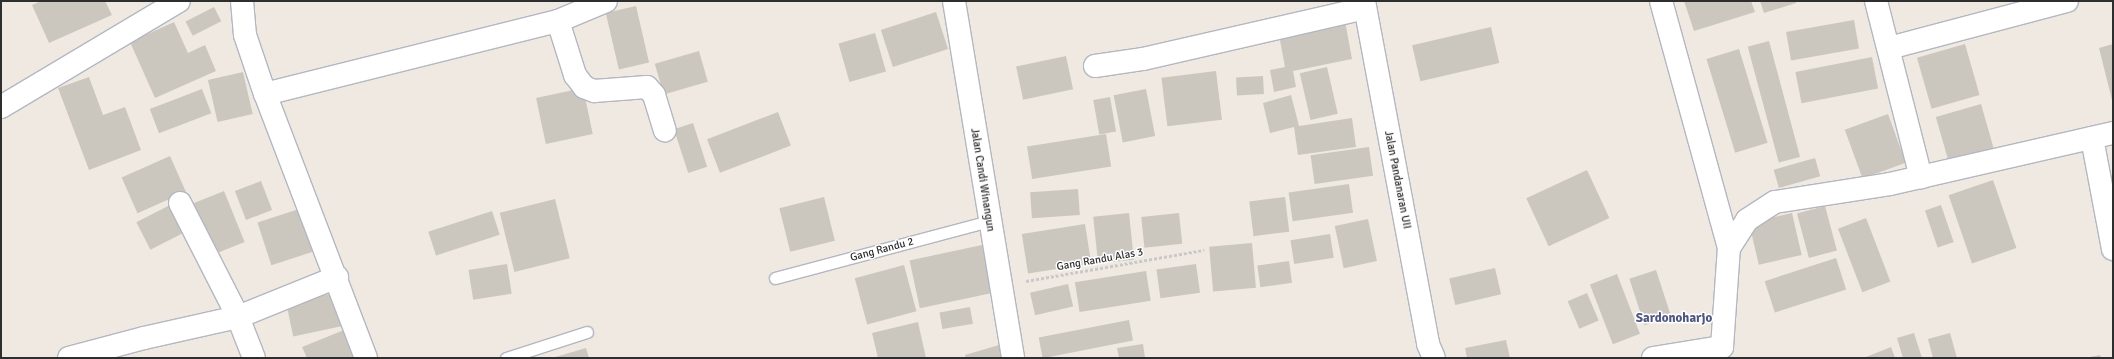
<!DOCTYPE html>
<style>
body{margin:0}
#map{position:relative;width:2114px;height:359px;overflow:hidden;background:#efe9e1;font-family:Signika,sans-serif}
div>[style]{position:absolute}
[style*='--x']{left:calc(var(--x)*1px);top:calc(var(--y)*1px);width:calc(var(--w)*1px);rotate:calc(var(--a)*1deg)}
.building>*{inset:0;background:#cbc7bf;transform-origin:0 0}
.path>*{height:2.5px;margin-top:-1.25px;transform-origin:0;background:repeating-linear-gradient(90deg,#c9c9c9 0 3px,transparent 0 5px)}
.roads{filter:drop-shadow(1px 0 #b4b7c1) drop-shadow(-1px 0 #b4b7c1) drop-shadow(0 1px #b4b7c1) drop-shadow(0 -1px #b4b7c1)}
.lane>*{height:11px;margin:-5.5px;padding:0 5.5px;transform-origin:5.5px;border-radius:5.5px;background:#fff}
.street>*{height:22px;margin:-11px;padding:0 11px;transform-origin:11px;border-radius:11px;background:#fff}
span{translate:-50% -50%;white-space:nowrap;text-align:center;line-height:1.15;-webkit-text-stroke:3px #fff;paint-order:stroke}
.street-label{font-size:11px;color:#2e2e2e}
.quarter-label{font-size:13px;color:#4d5680;font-weight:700}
.frame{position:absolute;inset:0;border:2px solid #2e2e2e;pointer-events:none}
</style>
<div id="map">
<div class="building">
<i style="clip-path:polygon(41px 1px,105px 1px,112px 15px,49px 43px,32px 5px)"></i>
<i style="clip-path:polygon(1684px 1px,1751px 1px,1755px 12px,1694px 31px)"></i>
<i style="clip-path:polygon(1760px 1px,1796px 1px,1796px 3px,1764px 13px)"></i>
<i style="left:636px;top:6px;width:58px;height:31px;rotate:77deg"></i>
<i style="left:214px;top:7px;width:16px;height:32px;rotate:63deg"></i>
<i style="left:936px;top:12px;width:39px;height:58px;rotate:72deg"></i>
<i style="left:1854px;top:20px;width:29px;height:69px;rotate:80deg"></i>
<i style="clip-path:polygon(1345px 21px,1352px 59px,1293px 71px,1296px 87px,1274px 92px,1270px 70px,1285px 67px,1279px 35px)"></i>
<i style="clip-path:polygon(174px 22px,188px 53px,205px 45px,216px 71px,155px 98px,130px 42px)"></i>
<i style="left:1491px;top:27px;width:37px;height:81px;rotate:77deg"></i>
<i style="left:875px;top:33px;width:40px;height:38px;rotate:74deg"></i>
<i style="left:1769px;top:41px;width:120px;height:22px;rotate:75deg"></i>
<i style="left:1965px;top:44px;width:53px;height:50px;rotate:74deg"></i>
<i style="clip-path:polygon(2113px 44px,2113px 100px,2112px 100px,2099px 48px)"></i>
<i style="left:1739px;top:49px;width:98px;height:34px;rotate:73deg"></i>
<i style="left:699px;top:51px;width:32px;height:46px;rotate:74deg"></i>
<i style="left:1066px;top:56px;width:34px;height:51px;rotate:78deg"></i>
<i style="left:1872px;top:57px;width:32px;height:78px;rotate:79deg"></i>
<i style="left:1327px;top:67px;width:48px;height:28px;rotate:77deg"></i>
<i style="left:1216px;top:71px;width:49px;height:55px;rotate:83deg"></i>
<i style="left:243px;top:72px;width:43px;height:36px;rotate:77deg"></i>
<i style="left:1263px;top:76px;width:18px;height:27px;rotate:87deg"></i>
<i style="clip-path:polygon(89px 77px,103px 115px,125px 107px,141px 150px,89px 170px,58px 88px)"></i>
<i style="left:583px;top:88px;width:47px;height:48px;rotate:78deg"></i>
<i style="left:202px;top:89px;width:26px;height:56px;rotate:69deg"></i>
<i style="left:1146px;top:89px;width:48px;height:33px;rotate:79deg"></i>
<i style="clip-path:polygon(1291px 95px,1299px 126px,1352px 118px,1356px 147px,1298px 155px,1294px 127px,1270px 133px,1263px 103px)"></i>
<i style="left:1110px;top:97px;width:35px;height:17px;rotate:80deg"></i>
<i style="left:1981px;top:104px;width:48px;height:47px;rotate:74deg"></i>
<i style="left:778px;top:112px;width:36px;height:76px;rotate:69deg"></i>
<i style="left:1888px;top:114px;width:52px;height:46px;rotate:70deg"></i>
<i style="left:693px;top:123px;width:46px;height:20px;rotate:72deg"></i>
<i style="left:1106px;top:134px;width:33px;height:80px;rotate:81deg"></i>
<i style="left:1369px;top:147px;width:29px;height:59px;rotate:82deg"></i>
<i style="left:170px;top:156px;width:39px;height:53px;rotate:66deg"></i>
<i style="left:1815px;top:158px;width:19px;height:43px;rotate:74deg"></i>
<i style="left:1587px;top:170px;width:53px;height:67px;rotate:65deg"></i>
<i style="left:1993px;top:180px;width:72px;height:47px;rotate:71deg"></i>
<i style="left:261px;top:181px;width:31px;height:28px;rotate:69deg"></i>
<i style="left:1349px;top:184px;width:29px;height:61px;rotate:82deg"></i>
<i style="left:1078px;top:189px;width:26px;height:48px;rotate:86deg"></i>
<i style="left:224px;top:191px;width:55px;height:37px;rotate:68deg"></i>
<i style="left:824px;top:197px;width:45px;height:46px;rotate:76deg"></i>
<i style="left:1285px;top:197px;width:35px;height:36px;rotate:83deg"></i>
<i style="left:555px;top:199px;width:61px;height:57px;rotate:76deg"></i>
<i style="left:172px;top:204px;width:31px;height:40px;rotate:63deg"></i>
<i style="left:1941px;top:205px;width:39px;height:17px;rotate:71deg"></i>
<i style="left:1825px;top:206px;width:46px;height:29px;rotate:75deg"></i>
<i style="left:305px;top:207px;width:45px;height:50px;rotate:72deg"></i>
<i style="left:492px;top:211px;width:25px;height:67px;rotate:72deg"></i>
<i style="left:1129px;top:213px;width:47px;height:36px;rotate:84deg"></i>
<i style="left:1179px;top:213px;width:31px;height:38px;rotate:84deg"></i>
<i style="left:1792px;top:213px;width:43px;height:44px;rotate:77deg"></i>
<i style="left:1866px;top:218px;width:68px;height:30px;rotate:69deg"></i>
<i style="left:1368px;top:219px;width:43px;height:34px;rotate:78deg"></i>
<i style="left:1085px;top:224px;width:40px;height:64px;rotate:81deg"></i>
<i style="left:1330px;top:234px;width:24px;height:40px;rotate:81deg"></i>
<i style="left:1252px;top:243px;width:45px;height:43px;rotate:85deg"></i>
<i style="left:982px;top:245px;width:49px;height:74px;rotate:78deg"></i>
<i style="left:1836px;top:258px;width:33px;height:75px;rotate:72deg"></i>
<i style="left:1289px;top:261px;width:22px;height:32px;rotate:82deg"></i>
<i style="left:507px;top:264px;width:30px;height:39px;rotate:81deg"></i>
<i style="left:1196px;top:264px;width:29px;height:40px;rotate:82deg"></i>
<i style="left:904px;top:265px;width:48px;height:51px;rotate:75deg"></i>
<i style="left:1495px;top:268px;width:27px;height:47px;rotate:77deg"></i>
<i style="left:1656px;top:270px;width:49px;height:28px;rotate:72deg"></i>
<i style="left:1146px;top:271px;width:30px;height:72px;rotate:81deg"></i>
<i style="left:1617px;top:274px;width:64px;height:29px;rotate:69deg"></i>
<i style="left:1068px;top:284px;width:23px;height:39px;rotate:77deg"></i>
<i style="left:339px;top:292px;width:34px;height:54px;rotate:78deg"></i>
<i style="left:1587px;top:293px;width:30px;height:21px;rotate:67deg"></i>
<i style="left:970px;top:307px;width:17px;height:31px;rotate:80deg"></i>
<i style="left:1129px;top:320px;width:21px;height:92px;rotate:79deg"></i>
<i style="clip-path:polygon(918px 322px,926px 358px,878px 358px,872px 333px)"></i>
<i style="clip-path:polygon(349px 328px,361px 358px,307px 358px,302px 347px)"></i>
<i style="clip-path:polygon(1914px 333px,1922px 358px,1903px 358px,1897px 338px)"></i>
<i style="clip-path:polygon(1950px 333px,1957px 358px,1933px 358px,1928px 339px)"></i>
<i style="clip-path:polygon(1506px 340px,1510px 358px,1467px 358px,1465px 348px)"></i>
<i style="clip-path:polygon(1143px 344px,1145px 358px,1119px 358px,1117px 348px)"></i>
<i style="clip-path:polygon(999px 345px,1003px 358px,966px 358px,965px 355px)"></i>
<i style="clip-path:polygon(1891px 347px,1895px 358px,1866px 358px,1866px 357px)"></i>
<i style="clip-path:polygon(586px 348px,589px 358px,552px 358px)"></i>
<i style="clip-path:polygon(2100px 355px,2101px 358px,2090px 358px,2090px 357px)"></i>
</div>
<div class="path">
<i style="--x:1026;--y:281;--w:181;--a:-9.9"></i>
</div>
<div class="roads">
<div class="lane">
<i style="--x:775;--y:278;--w:221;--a:-14.9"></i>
<i style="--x:506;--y:358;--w:85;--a:-17.8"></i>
</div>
<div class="street">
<i style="--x:242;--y:1;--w:34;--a:85"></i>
<i style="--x:245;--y:35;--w:62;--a:71.3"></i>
<i style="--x:954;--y:1;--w:362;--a:80.6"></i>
<i style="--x:1364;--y:1;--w:349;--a:79.4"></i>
<i style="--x:1428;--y:344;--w:15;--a:67"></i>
<i style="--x:1661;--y:1;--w:256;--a:74.6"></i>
<i style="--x:1876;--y:1;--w:182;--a:75.7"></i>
<i style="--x:558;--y:21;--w:57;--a:72.5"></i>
<i style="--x:575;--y:75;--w:15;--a:53"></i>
<i style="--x:584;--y:87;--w:11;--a:22"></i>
<i style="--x:594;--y:91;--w:53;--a:-4.3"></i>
<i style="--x:647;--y:87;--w:11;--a:49"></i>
<i style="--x:654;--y:95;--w:37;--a:73"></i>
<i style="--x:1889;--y:48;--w:184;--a:-14.8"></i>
<i style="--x:1095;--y:66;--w:49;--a:-8.3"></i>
<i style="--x:1143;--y:59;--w:228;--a:-12.9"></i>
<i style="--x:1;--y:107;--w:207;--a:-30.8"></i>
<i style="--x:2092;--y:138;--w:113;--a:79.3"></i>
<i style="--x:180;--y:203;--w:128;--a:63"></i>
<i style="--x:238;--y:317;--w:44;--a:68.7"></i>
<i style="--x:69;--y:358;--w:78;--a:-14.9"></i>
<i style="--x:144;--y:338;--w:96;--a:-12.6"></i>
<i style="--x:238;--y:317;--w:107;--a:-22"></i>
<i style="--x:366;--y:358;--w:283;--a:-110.9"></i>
<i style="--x:265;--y:94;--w:302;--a:-14"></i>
<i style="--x:558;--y:21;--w:52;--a:-22.6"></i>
<i style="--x:1653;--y:358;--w:70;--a:-9.1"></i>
<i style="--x:1722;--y:347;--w:99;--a:-86"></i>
<i style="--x:1729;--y:248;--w:33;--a:-57"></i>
<i style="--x:1747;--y:220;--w:33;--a:-33"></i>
<i style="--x:1775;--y:202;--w:116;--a:-8.9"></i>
<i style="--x:1890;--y:184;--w:229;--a:-12.9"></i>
</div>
</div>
<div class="street-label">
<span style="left:982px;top:180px;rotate:81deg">Jalan Candi Winangun</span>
<span style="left:1397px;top:180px;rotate:79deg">Jalan Pandanaran UII</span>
<span style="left:882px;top:250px;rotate:-15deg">Gang Randu 2</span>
<span style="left:1100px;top:260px;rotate:-10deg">Gang Randu Alas 3</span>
</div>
<div class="quarter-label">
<span style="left:1674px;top:318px">Sardonoharjo</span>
</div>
<div class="frame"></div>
</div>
